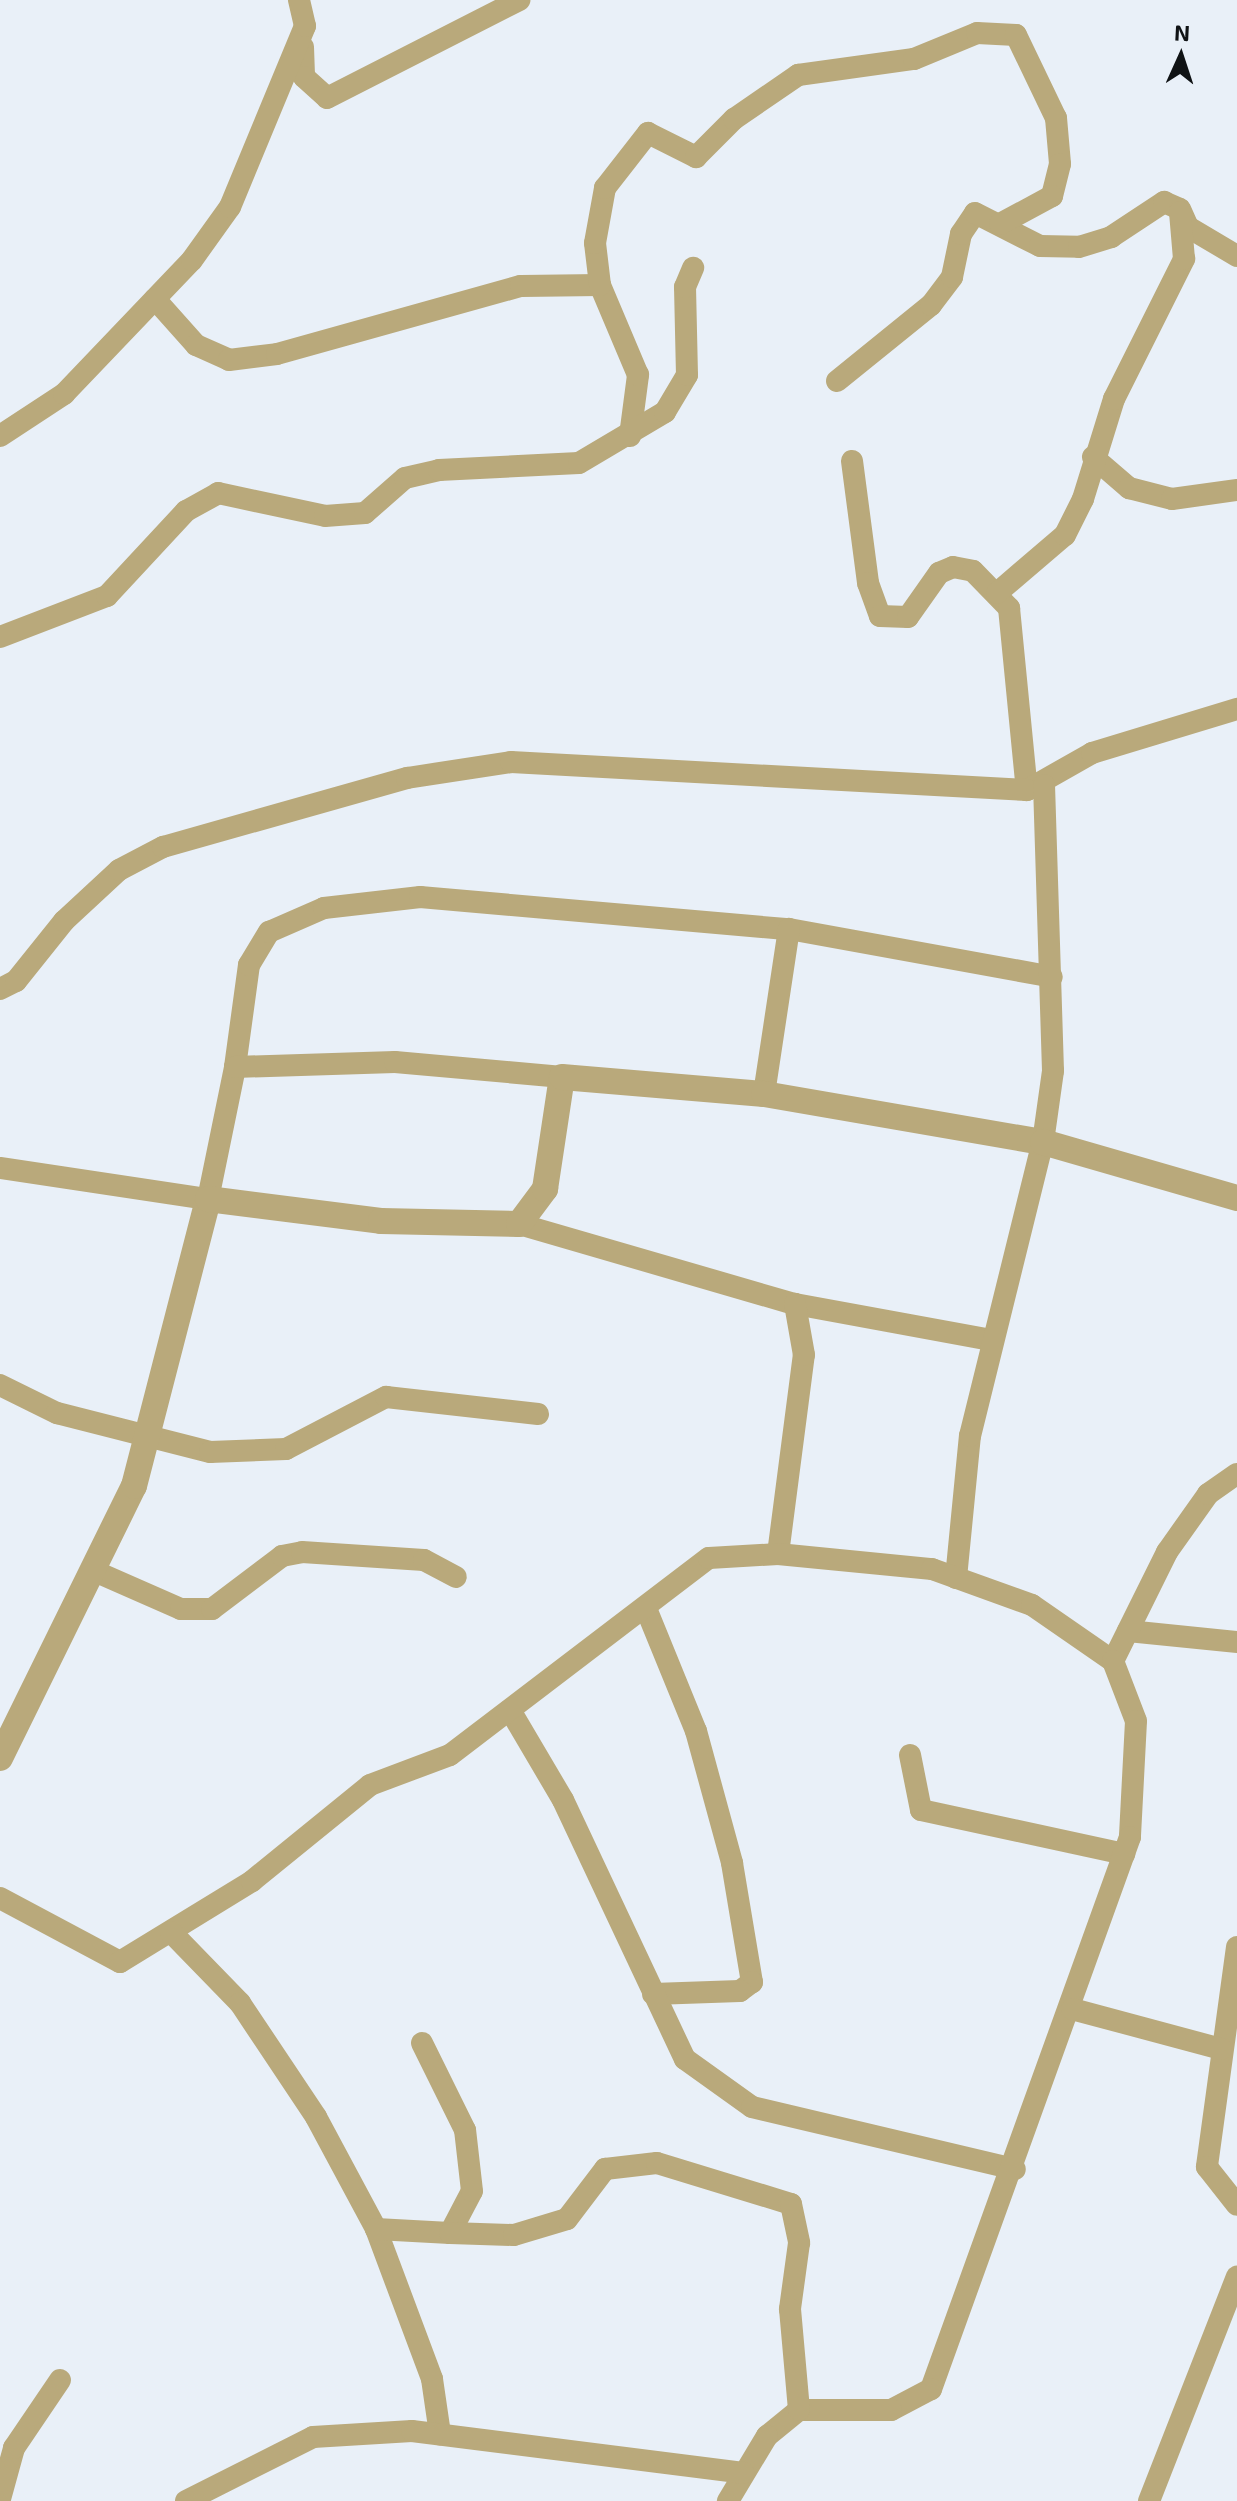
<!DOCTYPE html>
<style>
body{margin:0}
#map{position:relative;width:1237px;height:2501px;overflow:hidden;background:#e9f0f8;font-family:"Exo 2",sans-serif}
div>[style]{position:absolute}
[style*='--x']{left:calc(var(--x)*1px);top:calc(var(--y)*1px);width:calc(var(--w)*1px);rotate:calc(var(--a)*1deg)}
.minor>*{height:22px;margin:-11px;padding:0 11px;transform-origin:11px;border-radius:11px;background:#b9a97b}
.tertiary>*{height:26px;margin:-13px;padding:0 13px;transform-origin:13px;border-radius:13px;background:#b9a97b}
span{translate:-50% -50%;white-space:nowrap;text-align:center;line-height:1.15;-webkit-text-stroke:8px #e9f0f8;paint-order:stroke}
.north{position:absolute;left:1141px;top:16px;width:80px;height:80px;-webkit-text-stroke:6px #e9f0f8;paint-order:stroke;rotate:3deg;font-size:22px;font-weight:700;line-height:32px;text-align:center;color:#101315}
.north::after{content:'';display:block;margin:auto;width:28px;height:36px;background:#101315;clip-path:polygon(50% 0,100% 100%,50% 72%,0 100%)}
</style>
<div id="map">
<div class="minor">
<i style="--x:303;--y:47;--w:30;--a:88"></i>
<i style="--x:304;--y:77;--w:31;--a:42"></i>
<i style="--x:327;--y:98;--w:216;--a:-27"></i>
<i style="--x:155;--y:299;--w:62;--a:48.3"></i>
<i style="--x:196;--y:345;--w:36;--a:24"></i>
<i style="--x:229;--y:360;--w:48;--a:-7.1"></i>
<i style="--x:277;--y:354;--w:253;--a:-15.6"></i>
<i style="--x:521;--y:286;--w:79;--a:-0.7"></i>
<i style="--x:837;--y:381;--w:121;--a:-39"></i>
<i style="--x:931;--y:305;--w:35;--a:-53"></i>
<i style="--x:952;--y:277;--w:44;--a:-78.2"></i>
<i style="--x:961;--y:234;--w:25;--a:-56"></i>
<i style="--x:975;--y:213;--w:73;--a:26.9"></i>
<i style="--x:1040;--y:246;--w:39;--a:1"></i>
<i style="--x:1079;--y:247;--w:34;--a:-17"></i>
<i style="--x:1111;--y:237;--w:64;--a:-33.4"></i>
<i style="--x:1164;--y:202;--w:17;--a:24"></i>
<i style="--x:1180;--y:209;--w:20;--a:66"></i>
<i style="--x:1188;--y:227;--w:57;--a:30.6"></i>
<i style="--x:0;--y:436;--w:77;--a:-33.3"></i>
<i style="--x:64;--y:394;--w:185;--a:-46.3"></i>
<i style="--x:192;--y:260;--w:65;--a:-54.4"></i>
<i style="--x:230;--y:207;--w:196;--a:-67.5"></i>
<i style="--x:305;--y:26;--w:27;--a:-103"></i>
<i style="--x:630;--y:436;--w:62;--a:-82.5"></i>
<i style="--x:638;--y:375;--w:98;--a:-112.9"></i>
<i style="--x:600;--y:285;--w:42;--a:-96.8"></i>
<i style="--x:595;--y:243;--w:56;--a:-79.7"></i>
<i style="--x:605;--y:188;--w:70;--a:-52"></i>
<i style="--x:648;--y:133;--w:54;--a:26.6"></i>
<i style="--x:696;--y:157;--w:54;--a:-45"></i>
<i style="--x:734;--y:119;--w:78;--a:-34.5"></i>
<i style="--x:798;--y:75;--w:117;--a:-7.9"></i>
<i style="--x:914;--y:59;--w:68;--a:-22.4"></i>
<i style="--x:977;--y:33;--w:39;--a:3"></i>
<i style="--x:1016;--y:35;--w:92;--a:64.3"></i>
<i style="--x:1056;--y:118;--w:46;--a:85"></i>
<i style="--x:1060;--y:164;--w:33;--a:104"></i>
<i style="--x:1052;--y:196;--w:59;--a:151.7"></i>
<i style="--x:1093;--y:457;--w:48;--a:40.7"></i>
<i style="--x:1129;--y:488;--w:44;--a:14.3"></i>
<i style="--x:1172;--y:499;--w:66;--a:-7.9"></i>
<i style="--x:852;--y:461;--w:123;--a:82.5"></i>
<i style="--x:868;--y:583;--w:35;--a:70"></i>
<i style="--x:880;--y:616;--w:28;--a:2"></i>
<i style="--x:908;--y:617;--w:54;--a:-54.8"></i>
<i style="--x:939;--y:573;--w:15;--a:-23"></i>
<i style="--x:953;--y:567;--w:20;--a:11"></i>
<i style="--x:973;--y:571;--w:52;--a:45.8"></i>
<i style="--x:1009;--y:608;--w:183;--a:84.4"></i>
<i style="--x:1027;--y:790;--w:75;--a:-29.6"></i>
<i style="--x:1092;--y:753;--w:152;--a:-16.9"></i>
<i style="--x:997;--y:593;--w:89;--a:-40.5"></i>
<i style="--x:1065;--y:535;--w:40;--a:-63.4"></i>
<i style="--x:1083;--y:499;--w:105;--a:-72.8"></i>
<i style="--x:1114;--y:399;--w:157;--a:-63.4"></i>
<i style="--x:1184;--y:259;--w:47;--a:-94.9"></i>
<i style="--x:0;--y:637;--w:115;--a:-21"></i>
<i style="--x:107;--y:596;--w:116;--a:-47.1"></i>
<i style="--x:186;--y:511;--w:37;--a:-29"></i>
<i style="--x:218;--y:493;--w:109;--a:12.1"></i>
<i style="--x:325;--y:516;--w:40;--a:-4.3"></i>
<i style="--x:365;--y:513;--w:53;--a:-41.2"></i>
<i style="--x:405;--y:478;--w:35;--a:-13"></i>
<i style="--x:439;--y:470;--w:140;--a:-2.9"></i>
<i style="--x:579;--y:463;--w:100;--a:-30.7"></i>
<i style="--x:665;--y:412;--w:43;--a:-59.3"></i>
<i style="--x:687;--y:375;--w:88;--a:-91.3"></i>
<i style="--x:685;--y:287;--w:21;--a:-67"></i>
<i style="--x:0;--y:989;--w:18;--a:-27"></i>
<i style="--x:16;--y:981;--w:77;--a:-51.3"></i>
<i style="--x:64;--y:921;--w:75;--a:-42.8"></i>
<i style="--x:119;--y:870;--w:50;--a:-27.6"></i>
<i style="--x:163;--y:847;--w:254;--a:-15.8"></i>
<i style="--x:407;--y:778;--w:105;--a:-8.7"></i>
<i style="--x:511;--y:762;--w:517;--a:3.11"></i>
<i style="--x:235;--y:1067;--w:103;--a:-82.2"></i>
<i style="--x:249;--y:965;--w:39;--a:-59"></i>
<i style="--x:269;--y:932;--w:60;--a:-23.6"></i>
<i style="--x:324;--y:908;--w:97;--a:-6.5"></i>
<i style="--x:420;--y:897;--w:370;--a:5"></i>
<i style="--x:789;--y:929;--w:267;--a:10.3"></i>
<i style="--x:764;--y:1094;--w:167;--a:-81.4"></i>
<i style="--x:0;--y:1168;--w:210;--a:8.5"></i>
<i style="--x:208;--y:1199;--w:135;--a:-78.4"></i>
<i style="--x:235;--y:1067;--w:160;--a:-1.8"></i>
<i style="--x:395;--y:1062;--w:168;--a:5.1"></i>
<i style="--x:519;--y:1224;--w:287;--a:16.2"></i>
<i style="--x:795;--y:1304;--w:200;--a:10.4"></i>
<i style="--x:0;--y:1385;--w:64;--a:26.2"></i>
<i style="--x:57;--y:1413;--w:158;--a:14.3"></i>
<i style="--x:210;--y:1452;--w:76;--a:-2.3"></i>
<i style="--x:286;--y:1449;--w:113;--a:-27.5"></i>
<i style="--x:386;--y:1397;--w:153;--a:6.4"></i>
<i style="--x:778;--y:1554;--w:201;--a:-82.6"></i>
<i style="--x:804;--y:1355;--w:52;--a:-100"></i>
<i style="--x:92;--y:1570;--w:97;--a:23.7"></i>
<i style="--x:181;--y:1609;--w:31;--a:0"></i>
<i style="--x:212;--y:1609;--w:88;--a:-37.1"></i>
<i style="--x:282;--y:1556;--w:20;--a:-11"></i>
<i style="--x:302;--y:1552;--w:122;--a:3.8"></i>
<i style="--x:424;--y:1560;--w:36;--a:28"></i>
<i style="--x:956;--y:1578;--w:143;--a:-84.4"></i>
<i style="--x:970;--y:1436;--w:303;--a:-76.1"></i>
<i style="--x:1043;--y:1142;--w:72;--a:-82"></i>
<i style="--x:1053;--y:1071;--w:286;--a:-91.8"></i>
<i style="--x:647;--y:1611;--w:130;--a:67.8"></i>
<i style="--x:696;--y:1731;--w:137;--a:74.7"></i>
<i style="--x:732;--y:1863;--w:121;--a:80.5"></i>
<i style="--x:752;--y:1982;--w:15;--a:143"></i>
<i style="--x:740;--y:1991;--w:87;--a:178"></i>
<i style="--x:1128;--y:1631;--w:110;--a:5.8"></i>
<i style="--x:1113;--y:1661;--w:122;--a:-63.6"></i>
<i style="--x:1167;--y:1552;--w:71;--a:-54.7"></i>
<i style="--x:1208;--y:1494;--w:35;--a:-35"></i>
<i style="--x:510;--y:1710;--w:104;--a:59.5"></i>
<i style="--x:563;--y:1800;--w:286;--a:64.8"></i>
<i style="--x:685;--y:2059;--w:82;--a:35.6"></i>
<i style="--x:752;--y:2107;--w:270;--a:13.3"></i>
<i style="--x:910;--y:1755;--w:56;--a:78.7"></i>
<i style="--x:921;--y:1810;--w:208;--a:12.2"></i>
<i style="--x:0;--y:1898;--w:136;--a:28.1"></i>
<i style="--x:120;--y:1962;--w:155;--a:-31.5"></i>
<i style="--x:252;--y:1881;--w:152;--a:-39.1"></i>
<i style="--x:370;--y:1785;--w:85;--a:-20.6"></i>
<i style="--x:450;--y:1755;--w:325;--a:-37.3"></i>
<i style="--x:709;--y:1558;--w:69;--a:-3.3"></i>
<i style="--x:778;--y:1554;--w:155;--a:5.6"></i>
<i style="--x:932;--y:1569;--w:106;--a:19.8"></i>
<i style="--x:1032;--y:1605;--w:98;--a:34.7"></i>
<i style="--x:1113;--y:1661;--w:64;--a:69"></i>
<i style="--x:1136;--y:1721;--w:116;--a:93"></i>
<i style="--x:1130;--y:1837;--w:587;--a:109.82"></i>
<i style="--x:931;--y:2389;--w:45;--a:152.3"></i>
<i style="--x:891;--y:2410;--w:92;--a:180"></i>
<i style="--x:799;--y:2410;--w:41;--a:140.9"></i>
<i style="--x:767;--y:2436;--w:76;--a:121"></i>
<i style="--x:171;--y:1932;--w:99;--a:45.8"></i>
<i style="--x:240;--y:2003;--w:137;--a:56.3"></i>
<i style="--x:316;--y:2117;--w:127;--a:61.8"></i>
<i style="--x:376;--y:2229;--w:160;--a:69.5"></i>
<i style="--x:432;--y:2379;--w:56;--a:81.7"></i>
<i style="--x:1237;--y:1947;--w:222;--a:97.8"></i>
<i style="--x:1207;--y:2167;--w:48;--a:51.7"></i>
<i style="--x:1072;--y:2009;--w:154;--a:15"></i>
<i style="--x:376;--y:2229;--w:74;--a:3.1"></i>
<i style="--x:450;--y:2233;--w:47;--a:-62.4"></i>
<i style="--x:472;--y:2191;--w:61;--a:-96.5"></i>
<i style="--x:465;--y:2130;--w:97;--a:-116.3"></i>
<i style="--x:450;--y:2233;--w:64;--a:1.8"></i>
<i style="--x:514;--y:2235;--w:55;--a:-16.8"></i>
<i style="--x:567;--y:2219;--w:63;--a:-52.8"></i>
<i style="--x:605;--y:2169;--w:52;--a:-6.6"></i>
<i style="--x:657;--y:2163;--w:140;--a:17"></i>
<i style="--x:791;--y:2204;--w:40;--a:78"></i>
<i style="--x:799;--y:2243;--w:67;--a:97.8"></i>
<i style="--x:790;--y:2309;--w:101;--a:84.9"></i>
<i style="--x:0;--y:2499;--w:53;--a:-74.6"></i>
<i style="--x:14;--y:2448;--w:82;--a:-55.9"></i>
<i style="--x:186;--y:2501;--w:142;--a:-26.7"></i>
<i style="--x:313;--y:2437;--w:99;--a:-3.5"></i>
<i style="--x:412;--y:2431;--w:334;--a:7.2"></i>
<i style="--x:1149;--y:2501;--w:241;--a:-68.6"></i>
</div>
<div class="tertiary">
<i style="--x:0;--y:1758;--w:303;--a:-63.8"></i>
<i style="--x:134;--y:1486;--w:296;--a:-75.5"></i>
<i style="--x:208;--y:1199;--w:174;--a:7.2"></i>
<i style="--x:381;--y:1221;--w:138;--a:1.2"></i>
<i style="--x:519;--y:1224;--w:44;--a:-53.4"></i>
<i style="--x:545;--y:1189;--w:113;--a:-81.4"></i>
<i style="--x:562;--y:1077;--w:203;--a:4.8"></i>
<i style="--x:764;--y:1094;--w:283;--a:9.8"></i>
<i style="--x:1043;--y:1142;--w:202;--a:16.1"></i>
</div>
<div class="north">N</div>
</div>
